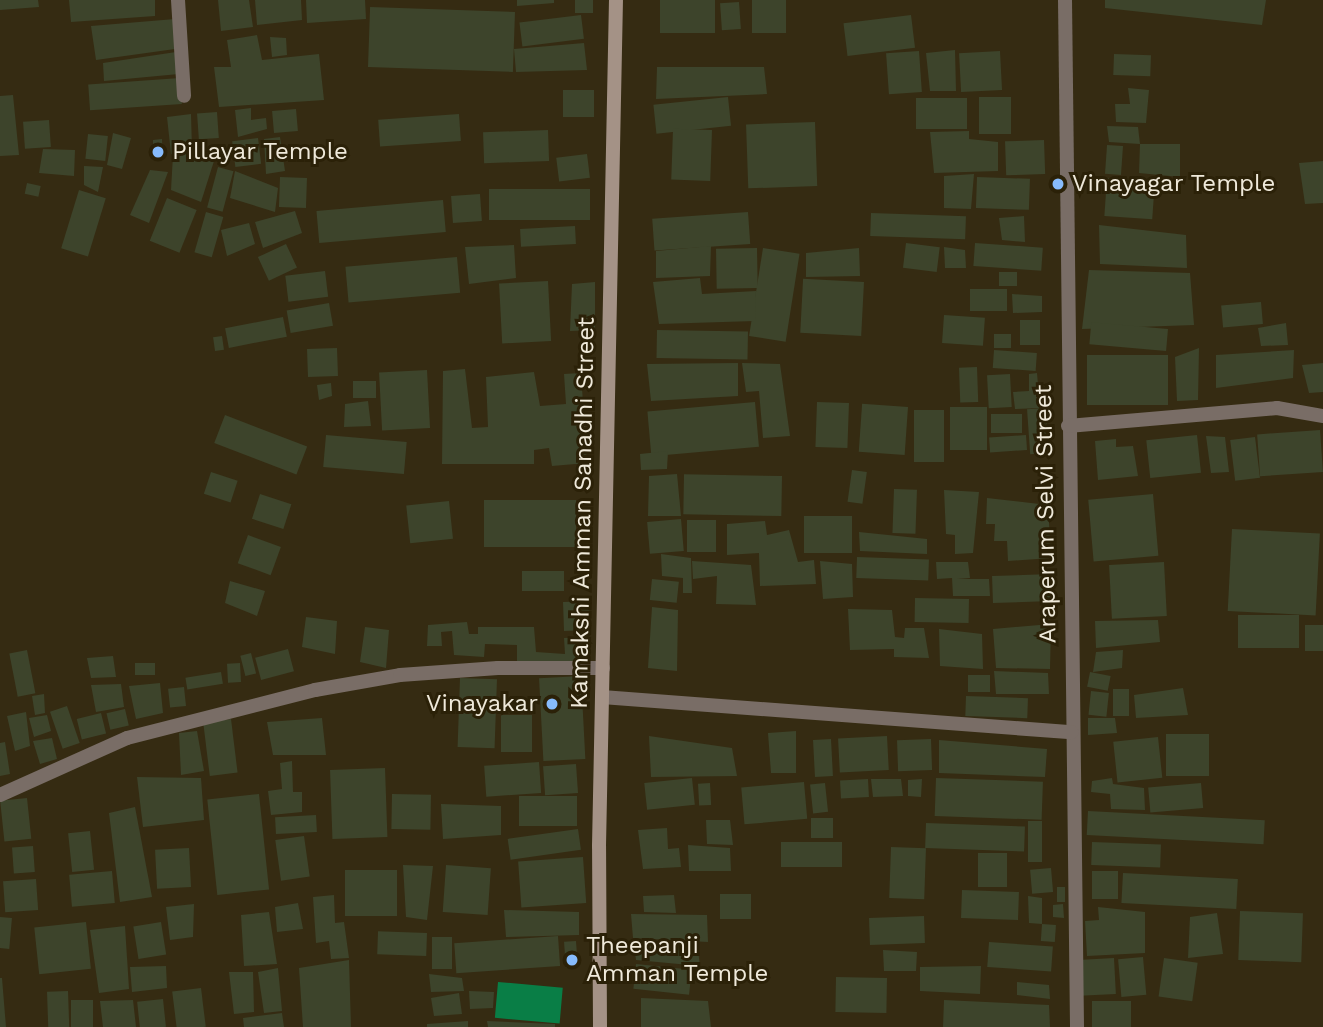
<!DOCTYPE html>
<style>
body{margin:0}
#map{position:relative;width:1323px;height:1027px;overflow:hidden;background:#352b12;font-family:"Work Sans",sans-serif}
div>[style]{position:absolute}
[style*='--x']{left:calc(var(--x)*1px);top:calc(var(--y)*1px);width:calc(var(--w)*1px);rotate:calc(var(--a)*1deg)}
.water>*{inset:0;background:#097e46;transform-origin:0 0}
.building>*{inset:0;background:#3d442b;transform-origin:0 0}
.minor>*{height:14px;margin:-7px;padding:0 7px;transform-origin:7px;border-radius:7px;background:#796d66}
.secondary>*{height:14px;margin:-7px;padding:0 7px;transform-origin:7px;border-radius:7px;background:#a49286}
.dots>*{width:19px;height:19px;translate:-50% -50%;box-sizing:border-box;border:4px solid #2b2108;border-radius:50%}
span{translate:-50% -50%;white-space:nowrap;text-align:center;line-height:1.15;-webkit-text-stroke:6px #2b2108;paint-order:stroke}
.poi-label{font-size:24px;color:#efe9da}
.left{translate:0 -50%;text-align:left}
.right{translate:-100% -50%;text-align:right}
.street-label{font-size:24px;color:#efe9da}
</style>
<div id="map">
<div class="water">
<i style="left:498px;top:982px;width:65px;height:36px;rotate:5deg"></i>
</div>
<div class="building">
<i style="clip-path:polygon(0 0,38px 0,39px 7px,0 10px)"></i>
<i style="clip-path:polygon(69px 0,155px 0,155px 16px,71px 22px)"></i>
<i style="clip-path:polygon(218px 0,249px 0,253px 27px,221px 31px)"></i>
<i style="clip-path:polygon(255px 0,301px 0,302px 20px,257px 25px)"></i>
<i style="clip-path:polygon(306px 0,365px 0,366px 19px,307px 23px)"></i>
<i style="clip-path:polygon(517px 0,554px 0,554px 3px,517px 6px)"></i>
<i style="left:575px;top:0;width:18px;height:13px"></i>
<i style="left:660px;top:0;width:55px;height:33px"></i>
<i style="left:752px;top:0;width:34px;height:33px"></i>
<i style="clip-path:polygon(1105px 0,1266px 0,1262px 25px,1105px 8px)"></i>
<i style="left:739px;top:2px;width:27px;height:19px;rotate:86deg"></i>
<i style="left:515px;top:12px;width:60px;height:145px;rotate:92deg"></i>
<i style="left:581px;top:15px;width:24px;height:62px;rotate:83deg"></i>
<i style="left:911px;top:15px;width:33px;height:68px;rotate:83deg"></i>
<i style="clip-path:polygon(175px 19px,175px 49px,96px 60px,91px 26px)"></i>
<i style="clip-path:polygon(257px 35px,262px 60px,319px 54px,324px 100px,219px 107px,214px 67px,231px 67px,227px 40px)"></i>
<i style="clip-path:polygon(270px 37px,286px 38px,287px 55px,272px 57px)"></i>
<i style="clip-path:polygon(584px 43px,587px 70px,516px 72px,514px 49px)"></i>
<i style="clip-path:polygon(955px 50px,956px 91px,930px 91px,926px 53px)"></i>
<i style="left:919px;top:51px;width:41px;height:33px;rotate:86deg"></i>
<i style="left:1000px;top:51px;width:39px;height:41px;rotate:87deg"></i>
<i style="clip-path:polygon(176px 52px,179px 74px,104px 81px,103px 63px)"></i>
<i style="left:1114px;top:54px;width:37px;height:21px;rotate:2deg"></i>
<i style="clip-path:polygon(657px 67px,764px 67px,767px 94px,656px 99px)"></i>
<i style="left:180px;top:78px;width:26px;height:92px;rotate:86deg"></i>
<i style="clip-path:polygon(1128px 88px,1149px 90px,1146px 123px,1116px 122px,1115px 104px,1130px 104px)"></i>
<i style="left:563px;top:90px;width:31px;height:27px"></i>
<i style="clip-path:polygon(13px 95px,19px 155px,0 156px,0 96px)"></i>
<i style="left:728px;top:97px;width:29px;height:75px;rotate:84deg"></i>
<i style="left:1011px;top:97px;width:37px;height:32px;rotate:90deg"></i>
<i style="left:916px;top:98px;width:51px;height:31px"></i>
<i style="clip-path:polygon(251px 108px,251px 120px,266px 118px,267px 129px,238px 137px,235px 110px)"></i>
<i style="left:296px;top:109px;width:22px;height:24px;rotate:85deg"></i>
<i style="left:217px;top:112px;width:26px;height:20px;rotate:86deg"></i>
<i style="clip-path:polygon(191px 114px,192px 150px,171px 154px,167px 117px)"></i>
<i style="left:459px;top:114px;width:27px;height:81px;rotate:86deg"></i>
<i style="left:49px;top:120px;width:27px;height:26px;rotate:86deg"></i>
<i style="left:815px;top:122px;width:64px;height:69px;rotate:88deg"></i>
<i style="clip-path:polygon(1107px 126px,1138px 127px,1140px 144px,1109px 142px)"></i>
<i style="left:548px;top:130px;width:31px;height:65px;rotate:88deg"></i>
<i style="left:712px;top:130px;width:51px;height:39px;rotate:92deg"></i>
<i style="clip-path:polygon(969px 131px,969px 139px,998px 142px,998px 171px,934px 173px,930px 132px)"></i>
<i style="clip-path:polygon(113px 133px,131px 138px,122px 169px,107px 165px)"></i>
<i style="left:88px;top:134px;width:20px;height:25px;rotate:6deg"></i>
<i style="clip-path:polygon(280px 137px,285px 171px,266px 174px,264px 139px)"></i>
<i style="left:258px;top:138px;width:26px;height:26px;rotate:83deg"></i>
<i style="clip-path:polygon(162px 139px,163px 159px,153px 160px,153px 140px)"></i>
<i style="left:1044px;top:140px;width:34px;height:39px;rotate:88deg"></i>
<i style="clip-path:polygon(1140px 144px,1180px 144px,1180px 177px,1139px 173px)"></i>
<i style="left:1123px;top:146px;width:29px;height:16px;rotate:94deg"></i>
<i style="clip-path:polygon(43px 149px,75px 150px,74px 176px,39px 173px)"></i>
<i style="clip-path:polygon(186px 153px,214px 161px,201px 202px,171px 190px,173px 155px)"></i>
<i style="left:587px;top:154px;width:24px;height:31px;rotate:83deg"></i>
<i style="clip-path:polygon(1323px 161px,1323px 203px,1305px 204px,1299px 163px)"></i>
<i style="clip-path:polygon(84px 166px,103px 167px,98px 192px,84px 185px)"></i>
<i style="left:218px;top:167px;width:16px;height:42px;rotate:15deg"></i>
<i style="clip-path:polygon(150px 170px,168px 172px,149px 223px,130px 215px)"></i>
<i style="clip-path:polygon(235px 171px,278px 188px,275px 212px,230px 198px)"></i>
<i style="clip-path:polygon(974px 174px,971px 209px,944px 208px,944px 176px)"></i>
<i style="left:280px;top:177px;width:27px;height:30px;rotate:2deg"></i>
<i style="left:977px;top:177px;width:53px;height:31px;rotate:2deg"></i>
<i style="left:1107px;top:178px;width:48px;height:38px;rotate:4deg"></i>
<i style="left:27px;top:183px;width:14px;height:11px;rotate:12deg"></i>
<i style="left:590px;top:189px;width:31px;height:101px;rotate:90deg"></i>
<i style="left:79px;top:190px;width:28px;height:61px;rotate:17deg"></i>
<i style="left:480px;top:194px;width:27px;height:29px;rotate:86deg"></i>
<i style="left:167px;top:198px;width:32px;height:46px;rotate:22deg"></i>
<i style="left:443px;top:200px;width:32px;height:127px;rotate:85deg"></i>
<i style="clip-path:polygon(295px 211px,302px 233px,263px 248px,255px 222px)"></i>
<i style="left:206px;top:212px;width:18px;height:42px;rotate:16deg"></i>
<i style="left:748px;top:212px;width:32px;height:96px;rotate:86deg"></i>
<i style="left:871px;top:213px;width:95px;height:23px;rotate:2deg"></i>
<i style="clip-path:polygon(1024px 216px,1025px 242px,1002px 240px,999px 218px)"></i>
<i style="clip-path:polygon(249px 223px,255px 244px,227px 256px,221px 230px)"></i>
<i style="clip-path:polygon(1099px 225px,1186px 235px,1187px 268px,1100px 264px)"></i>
<i style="left:575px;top:226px;width:18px;height:55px;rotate:87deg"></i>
<i style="left:906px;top:243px;width:34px;height:25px;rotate:7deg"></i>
<i style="left:975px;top:243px;width:68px;height:23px;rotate:4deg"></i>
<i style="left:286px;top:244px;width:26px;height:31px;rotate:65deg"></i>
<i style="clip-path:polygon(514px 245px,516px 278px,469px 284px,465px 247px)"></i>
<i style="clip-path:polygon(711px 246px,710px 276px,656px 278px,656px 251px)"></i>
<i style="clip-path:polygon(944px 247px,965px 250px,966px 268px,945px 268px)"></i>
<i style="left:757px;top:248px;width:40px;height:41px;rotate:89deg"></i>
<i style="left:763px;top:248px;width:37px;height:89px;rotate:9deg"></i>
<i style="clip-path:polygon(859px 248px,860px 276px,806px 277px,806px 253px)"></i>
<i style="left:457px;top:257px;width:36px;height:112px;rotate:85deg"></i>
<i style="clip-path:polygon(1089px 270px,1190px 273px,1194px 325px,1082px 329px)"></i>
<i style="left:325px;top:271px;width:26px;height:40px;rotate:83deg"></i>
<i style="left:999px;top:272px;width:18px;height:14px"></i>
<i style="clip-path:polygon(700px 278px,702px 294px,756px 291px,755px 321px,659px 324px,653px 282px)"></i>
<i style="left:548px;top:281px;width:60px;height:49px;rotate:87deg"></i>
<i style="clip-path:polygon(595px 282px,595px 330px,570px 331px,572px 284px)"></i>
<i style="left:864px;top:282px;width:54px;height:61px;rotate:93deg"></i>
<i style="left:1007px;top:289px;width:22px;height:37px;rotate:90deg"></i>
<i style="clip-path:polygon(1012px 294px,1042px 296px,1042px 312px,1013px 313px)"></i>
<i style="left:1261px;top:302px;width:22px;height:40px;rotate:85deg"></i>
<i style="left:329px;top:303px;width:23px;height:43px;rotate:80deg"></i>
<i style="left:944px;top:315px;width:41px;height:28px;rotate:4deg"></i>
<i style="left:283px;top:317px;width:20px;height:59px;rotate:79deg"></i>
<i style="left:1040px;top:320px;width:25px;height:20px;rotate:90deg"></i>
<i style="clip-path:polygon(1286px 323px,1288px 345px,1261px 346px,1258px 328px)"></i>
<i style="left:1168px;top:329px;width:22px;height:77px;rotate:95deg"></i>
<i style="left:657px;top:330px;width:91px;height:28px;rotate:1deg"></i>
<i style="left:994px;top:334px;width:17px;height:14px"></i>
<i style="left:222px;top:336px;width:14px;height:9px;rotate:82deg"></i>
<i style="left:337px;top:348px;width:28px;height:30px;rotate:88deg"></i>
<i style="clip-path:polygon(1199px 348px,1198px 400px,1177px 401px,1175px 357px)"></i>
<i style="left:994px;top:350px;width:43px;height:18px;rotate:4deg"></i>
<i style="clip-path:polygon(1294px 350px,1293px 378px,1216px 388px,1216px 355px)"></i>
<i style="left:1087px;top:355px;width:81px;height:50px"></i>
<i style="clip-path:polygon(738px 363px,738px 396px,651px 401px,647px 364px)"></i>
<i style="clip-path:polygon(742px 363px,780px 364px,790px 436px,763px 438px,759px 391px,746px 392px)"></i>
<i style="clip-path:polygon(1323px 363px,1323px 392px,1309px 393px,1302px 365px)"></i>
<i style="left:977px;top:367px;width:35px;height:18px;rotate:88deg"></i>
<i style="clip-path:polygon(465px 369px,472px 428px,488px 427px,486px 377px,534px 372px,540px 406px,566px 404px,564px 374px,581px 373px,587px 463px,552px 466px,549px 448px,534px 450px,534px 464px,442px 464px,443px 371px)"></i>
<i style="left:427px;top:370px;width:58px;height:48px;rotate:87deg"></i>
<i style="clip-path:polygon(1037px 373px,1040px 408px,1015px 409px,1013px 392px,1029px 391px,1029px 374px)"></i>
<i style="left:1010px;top:374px;width:33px;height:23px;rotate:87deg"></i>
<i style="left:376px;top:381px;width:17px;height:23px;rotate:90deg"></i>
<i style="clip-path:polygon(331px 383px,332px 396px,319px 400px,317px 385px)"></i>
<i style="clip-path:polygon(368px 401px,371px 426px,344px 427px,345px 404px)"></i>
<i style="left:755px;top:402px;width:45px;height:108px;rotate:85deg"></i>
<i style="left:817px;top:402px;width:32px;height:45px;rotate:2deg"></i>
<i style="left:908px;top:407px;width:48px;height:46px;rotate:94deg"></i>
<i style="left:950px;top:407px;width:37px;height:43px"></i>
<i style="left:1046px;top:408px;width:45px;height:19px;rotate:86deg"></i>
<i style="left:914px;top:410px;width:30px;height:52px"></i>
<i style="left:991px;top:414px;width:31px;height:19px"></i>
<i style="left:225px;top:415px;width:88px;height:30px;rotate:21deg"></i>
<i style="left:1320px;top:430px;width:42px;height:63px;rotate:86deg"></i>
<i style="left:326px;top:435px;width:81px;height:32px;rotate:5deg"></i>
<i style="left:1026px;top:435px;width:15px;height:37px;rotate:86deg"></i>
<i style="left:1197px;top:435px;width:38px;height:51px;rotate:84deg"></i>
<i style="clip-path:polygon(1206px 436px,1225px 437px,1229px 472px,1211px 473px)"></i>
<i style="left:1255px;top:437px;width:41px;height:25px;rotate:83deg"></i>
<i style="clip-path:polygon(1116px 439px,1116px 447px,1133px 446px,1138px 476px,1098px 480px,1095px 441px)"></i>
<i style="clip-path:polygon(668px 451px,667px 469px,641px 470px,640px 454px)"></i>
<i style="left:852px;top:470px;width:15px;height:32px;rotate:8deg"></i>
<i style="left:211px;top:472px;width:28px;height:23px;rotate:18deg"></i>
<i style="clip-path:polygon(677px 474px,681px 516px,648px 516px,649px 476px)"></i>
<i style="left:782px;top:476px;width:40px;height:98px;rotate:91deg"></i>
<i style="left:894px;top:489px;width:23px;height:44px;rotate:2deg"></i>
<i style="clip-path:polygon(944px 490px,979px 492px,973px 553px,955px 554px,955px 535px,946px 534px)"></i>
<i style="left:260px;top:494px;width:33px;height:26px;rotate:18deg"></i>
<i style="left:1153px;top:494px;width:62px;height:65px;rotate:85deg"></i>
<i style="clip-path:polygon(987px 498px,1048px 505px,1051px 558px,1008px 561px,1007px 541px,994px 541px,995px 524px,986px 524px)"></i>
<i style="left:576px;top:500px;width:47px;height:92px;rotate:90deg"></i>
<i style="left:449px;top:501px;width:38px;height:43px;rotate:84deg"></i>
<i style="left:804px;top:516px;width:48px;height:37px"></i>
<i style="left:681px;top:519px;width:32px;height:34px;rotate:85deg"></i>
<i style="left:687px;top:520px;width:29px;height:32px"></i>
<i style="clip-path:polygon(765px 521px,767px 535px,789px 530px,798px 562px,814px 560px,816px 584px,760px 586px,759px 553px,727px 555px,727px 524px)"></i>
<i style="left:1232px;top:529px;width:88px;height:82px;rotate:3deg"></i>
<i style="clip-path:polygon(859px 532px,927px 539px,927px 554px,860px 551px)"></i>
<i style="left:248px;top:535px;width:35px;height:30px;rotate:20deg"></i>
<i style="clip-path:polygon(661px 554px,691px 558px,692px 593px,683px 593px,683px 578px,662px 576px)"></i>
<i style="left:857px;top:557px;width:72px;height:21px;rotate:2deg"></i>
<i style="clip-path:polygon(692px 561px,751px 565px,756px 605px,716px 604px,717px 576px,693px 579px)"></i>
<i style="clip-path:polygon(820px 561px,852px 564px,853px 597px,823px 599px)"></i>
<i style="clip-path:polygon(936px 562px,968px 562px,970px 578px,957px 579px,989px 579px,990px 596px,953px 596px,952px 578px,937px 579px)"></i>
<i style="left:1164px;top:562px;width:54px;height:55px;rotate:87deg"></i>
<i style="left:564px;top:571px;width:20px;height:42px;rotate:90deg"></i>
<i style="left:1051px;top:574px;width:27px;height:59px;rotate:88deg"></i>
<i style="left:652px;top:579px;width:27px;height:21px;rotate:6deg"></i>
<i style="clip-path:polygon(230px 581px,265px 591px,257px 616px,225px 603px)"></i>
<i style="left:915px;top:598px;width:54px;height:24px;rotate:1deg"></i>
<i style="left:589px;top:601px;width:29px;height:26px;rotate:88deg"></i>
<i style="clip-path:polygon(652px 607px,678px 610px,677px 671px,648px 668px)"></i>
<i style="clip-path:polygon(848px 609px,892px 610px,895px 637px,904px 638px,905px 628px,924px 628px,929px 658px,894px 657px,894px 649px,850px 650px)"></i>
<i style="left:1238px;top:615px;width:61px;height:33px"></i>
<i style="clip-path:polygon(306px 617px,337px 621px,335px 654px,302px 647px)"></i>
<i style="clip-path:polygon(1158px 620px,1160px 642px,1096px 648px,1095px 621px)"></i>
<i style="clip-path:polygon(467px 622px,469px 634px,478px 634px,478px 627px,534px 627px,536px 652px,565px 654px,564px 638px,587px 637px,588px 665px,517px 665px,517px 645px,485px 644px,484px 657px,454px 655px,452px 631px,441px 632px,442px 646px,427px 646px,428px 625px)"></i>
<i style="clip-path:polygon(1051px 624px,1050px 669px,996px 668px,993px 629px)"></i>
<i style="left:1305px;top:625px;width:18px;height:26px"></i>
<i style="clip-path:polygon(365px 627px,389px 630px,386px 668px,360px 662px)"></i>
<i style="clip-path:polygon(939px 629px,982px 634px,983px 669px,940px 666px)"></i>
<i style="left:288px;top:649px;width:23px;height:34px;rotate:75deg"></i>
<i style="left:27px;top:650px;width:44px;height:18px;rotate:79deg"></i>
<i style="clip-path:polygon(1123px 650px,1122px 668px,1093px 672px,1096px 652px)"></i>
<i style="left:251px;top:653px;width:21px;height:11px;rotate:76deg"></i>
<i style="clip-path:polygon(113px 656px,116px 677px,91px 678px,87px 658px)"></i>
<i style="left:135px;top:663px;width:20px;height:12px"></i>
<i style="left:240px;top:663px;width:19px;height:13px;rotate:87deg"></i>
<i style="clip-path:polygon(994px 671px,1048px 673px,1049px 694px,996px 694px)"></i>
<i style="left:221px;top:672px;width:12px;height:36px;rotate:81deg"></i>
<i style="left:1090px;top:672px;width:21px;height:15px;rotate:11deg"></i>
<i style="left:968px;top:675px;width:22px;height:17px"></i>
<i style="left:581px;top:676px;width:83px;height:42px;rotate:87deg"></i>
<i style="left:460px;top:678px;width:37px;height:69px;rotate:2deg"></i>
<i style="clip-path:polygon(160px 683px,163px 713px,136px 719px,129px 686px)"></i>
<i style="clip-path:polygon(121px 684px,124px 707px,96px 712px,91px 685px)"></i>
<i style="left:184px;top:687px;width:19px;height:16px;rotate:84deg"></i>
<i style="clip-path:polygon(1183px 688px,1188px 715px,1136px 718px,1134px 695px)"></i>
<i style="left:1129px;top:689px;width:27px;height:16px;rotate:90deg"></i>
<i style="left:1091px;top:691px;width:18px;height:24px;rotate:6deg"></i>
<i style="clip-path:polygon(44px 694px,45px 713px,35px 715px,32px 696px)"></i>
<i style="left:966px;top:696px;width:62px;height:20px;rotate:2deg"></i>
<i style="left:67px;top:706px;width:39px;height:18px;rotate:71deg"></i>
<i style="left:125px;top:709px;width:17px;height:19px;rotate:77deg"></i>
<i style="clip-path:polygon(26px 712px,30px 746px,15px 751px,7px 716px)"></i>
<i style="left:101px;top:713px;width:21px;height:25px;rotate:76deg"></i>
<i style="clip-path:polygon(47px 715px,51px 731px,34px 737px,29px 718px)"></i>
<i style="left:532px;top:715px;width:37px;height:31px;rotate:90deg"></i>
<i style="clip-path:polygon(322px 718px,326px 755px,273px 755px,267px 722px)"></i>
<i style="clip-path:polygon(1088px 718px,1115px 718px,1117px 733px,1088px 735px)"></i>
<i style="left:231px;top:719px;width:54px;height:28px;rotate:83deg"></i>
<i style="clip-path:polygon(197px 731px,204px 771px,181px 775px,179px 733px)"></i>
<i style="clip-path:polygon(796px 731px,796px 773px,771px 773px,768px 733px)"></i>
<i style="left:1209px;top:734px;width:42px;height:43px;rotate:90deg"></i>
<i style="clip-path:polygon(649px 736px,732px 748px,737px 776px,651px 777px)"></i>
<i style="left:887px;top:736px;width:34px;height:49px;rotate:87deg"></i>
<i style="left:1158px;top:737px;width:41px;height:45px;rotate:84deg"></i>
<i style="clip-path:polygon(52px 738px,57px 759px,40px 764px,33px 741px)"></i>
<i style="left:831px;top:739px;width:37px;height:18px;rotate:87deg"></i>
<i style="left:931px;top:739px;width:31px;height:34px;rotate:88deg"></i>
<i style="clip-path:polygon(939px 740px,1047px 749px,1045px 777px,939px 773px)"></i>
<i style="clip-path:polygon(5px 742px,10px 774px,0 776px,0 743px)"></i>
<i style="clip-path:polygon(292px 761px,293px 792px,302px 792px,302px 812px,271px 815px,268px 791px,282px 789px,280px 763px)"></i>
<i style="left:539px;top:762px;width:31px;height:55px;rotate:86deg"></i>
<i style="left:576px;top:764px;width:29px;height:33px;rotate:86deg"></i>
<i style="left:385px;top:768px;width:69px;height:55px;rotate:88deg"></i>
<i style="clip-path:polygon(137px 777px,201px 778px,204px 820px,143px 827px)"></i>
<i style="left:692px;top:778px;width:27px;height:48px;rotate:84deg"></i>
<i style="left:936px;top:778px;width:107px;height:38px;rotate:2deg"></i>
<i style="clip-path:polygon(1112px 778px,1113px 784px,1144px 788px,1145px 810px,1111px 809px,1110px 794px,1091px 792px,1092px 781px)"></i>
<i style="left:868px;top:779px;width:18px;height:28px;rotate:87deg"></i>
<i style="clip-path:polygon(871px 779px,901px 779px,903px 796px,873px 797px)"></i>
<i style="clip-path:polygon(922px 779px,921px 797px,908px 796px,908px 780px)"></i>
<i style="left:804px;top:782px;width:37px;height:63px;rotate:85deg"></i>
<i style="left:710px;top:783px;width:22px;height:12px;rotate:87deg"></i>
<i style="left:825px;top:783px;width:29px;height:15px;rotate:84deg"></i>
<i style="left:1201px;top:783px;width:25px;height:53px;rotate:85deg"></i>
<i style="left:259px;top:794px;width:96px;height:52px;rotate:84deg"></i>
<i style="left:392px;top:794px;width:39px;height:35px;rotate:1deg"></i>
<i style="left:577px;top:796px;width:30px;height:58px;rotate:90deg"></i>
<i style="left:27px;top:798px;width:41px;height:27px;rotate:84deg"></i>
<i style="clip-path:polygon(441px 804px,501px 806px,501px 835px,443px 839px)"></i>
<i style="clip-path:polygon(135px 807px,152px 897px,120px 902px,109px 813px)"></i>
<i style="left:1088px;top:811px;width:177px;height:24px;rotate:3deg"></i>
<i style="left:316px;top:815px;width:17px;height:41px;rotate:87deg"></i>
<i style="left:811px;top:818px;width:22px;height:20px"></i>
<i style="clip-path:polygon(706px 820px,730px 820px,733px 845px,707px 844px)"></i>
<i style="left:1028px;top:821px;width:14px;height:41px"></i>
<i style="left:926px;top:823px;width:99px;height:25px;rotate:2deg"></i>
<i style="clip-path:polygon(667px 828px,668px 849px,679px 848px,681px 867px,643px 869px,638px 830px)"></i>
<i style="left:578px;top:829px;width:21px;height:71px;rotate:82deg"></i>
<i style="left:90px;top:831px;width:39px;height:22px;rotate:84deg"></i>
<i style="left:304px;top:836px;width:41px;height:29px;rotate:82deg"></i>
<i style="left:842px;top:842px;width:25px;height:61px;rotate:90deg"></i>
<i style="left:1092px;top:842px;width:69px;height:23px;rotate:2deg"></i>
<i style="clip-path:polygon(688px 845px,730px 848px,731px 871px,689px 871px)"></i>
<i style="left:33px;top:846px;width:26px;height:21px;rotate:86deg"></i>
<i style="left:891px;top:847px;width:35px;height:51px;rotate:2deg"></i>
<i style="left:189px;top:848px;width:39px;height:34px;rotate:87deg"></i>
<i style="left:978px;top:853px;width:29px;height:34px"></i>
<i style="left:583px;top:857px;width:46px;height:65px;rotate:86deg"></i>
<i style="clip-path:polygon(403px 865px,433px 866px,427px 920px,406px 917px)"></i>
<i style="left:446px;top:865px;width:45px;height:47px;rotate:4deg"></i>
<i style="left:1051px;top:868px;width:24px;height:21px;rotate:85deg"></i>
<i style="left:397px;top:870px;width:46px;height:52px;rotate:90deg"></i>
<i style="left:112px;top:871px;width:32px;height:43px;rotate:85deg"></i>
<i style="left:1092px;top:871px;width:26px;height:28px"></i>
<i style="left:1123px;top:873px;width:115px;height:30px;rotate:3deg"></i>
<i style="left:36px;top:879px;width:31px;height:33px;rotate:86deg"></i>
<i style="left:1057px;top:887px;width:8px;height:15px"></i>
<i style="left:962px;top:890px;width:57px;height:28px;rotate:2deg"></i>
<i style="left:720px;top:894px;width:31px;height:25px"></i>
<i style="clip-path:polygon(334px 895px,335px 923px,344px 922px,349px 958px,331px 959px,329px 941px,316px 943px,313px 897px)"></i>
<i style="clip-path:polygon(674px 895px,676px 913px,644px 912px,643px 896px)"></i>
<i style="clip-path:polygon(1028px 896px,1042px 898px,1042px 924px,1029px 923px)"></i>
<i style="clip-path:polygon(298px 903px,303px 929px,277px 932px,275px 907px)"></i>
<i style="clip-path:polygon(194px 904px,193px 937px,170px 940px,166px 907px)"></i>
<i style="clip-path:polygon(1063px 904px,1064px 918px,1053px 917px,1053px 905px)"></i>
<i style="clip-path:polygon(1098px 907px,1145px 912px,1145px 953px,1087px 956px,1085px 921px,1099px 920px)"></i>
<i style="clip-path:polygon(504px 910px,579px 912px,579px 935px,506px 937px)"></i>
<i style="left:1240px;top:911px;width:63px;height:49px;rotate:2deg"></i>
<i style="clip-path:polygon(269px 912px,277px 964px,244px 966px,241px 915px)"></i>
<i style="clip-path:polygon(1217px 913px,1223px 954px,1188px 958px,1190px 917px)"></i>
<i style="clip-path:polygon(631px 914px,707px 915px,708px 942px,633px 938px)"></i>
<i style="left:924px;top:916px;width:27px;height:55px;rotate:88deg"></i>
<i style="left:0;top:917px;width:12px;height:31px;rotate:5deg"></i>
<i style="left:86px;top:922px;width:47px;height:52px;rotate:84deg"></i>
<i style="left:161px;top:922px;width:33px;height:28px;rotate:81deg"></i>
<i style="left:1042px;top:924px;width:14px;height:17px;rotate:4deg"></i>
<i style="clip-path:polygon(125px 926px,129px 989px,99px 993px,90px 930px)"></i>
<i style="left:427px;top:933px;width:23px;height:49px;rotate:92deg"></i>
<i style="left:558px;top:936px;width:30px;height:104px;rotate:86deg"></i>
<i style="left:432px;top:937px;width:20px;height:32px"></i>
<i style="left:576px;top:941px;width:26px;height:12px;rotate:86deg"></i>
<i style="left:989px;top:942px;width:64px;height:25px;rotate:4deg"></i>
<i style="clip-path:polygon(634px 945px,698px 950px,700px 966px,636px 960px)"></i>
<i style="clip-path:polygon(883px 950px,917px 952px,916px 971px,884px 971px)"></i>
<i style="left:1143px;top:957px;width:38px;height:25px;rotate:85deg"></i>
<i style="left:1114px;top:958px;width:36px;height:36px;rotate:87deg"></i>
<i style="left:1164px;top:958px;width:34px;height:39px;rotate:8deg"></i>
<i style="clip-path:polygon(349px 960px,351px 1027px,303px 1027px,299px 968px)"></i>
<i style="left:636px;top:964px;width:56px;height:25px;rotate:6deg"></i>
<i style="clip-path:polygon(166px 966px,167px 988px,132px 992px,130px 967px)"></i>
<i style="clip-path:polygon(981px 966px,980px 994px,920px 991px,920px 967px)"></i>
<i style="clip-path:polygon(278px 968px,282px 1011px,264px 1013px,258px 972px)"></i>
<i style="clip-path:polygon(229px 972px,253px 972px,254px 1012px,234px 1014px)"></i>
<i style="clip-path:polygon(429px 974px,462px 978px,464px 991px,431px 992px)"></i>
<i style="left:836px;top:977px;width:51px;height:35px;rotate:1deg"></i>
<i style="clip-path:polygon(0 978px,2px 978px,6px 1027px,0 1027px)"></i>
<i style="clip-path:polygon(1017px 982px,1049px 985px,1050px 999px,1017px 995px)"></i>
<i style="left:201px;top:988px;width:39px;height:29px;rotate:83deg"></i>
<i style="left:68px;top:991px;width:36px;height:21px;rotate:88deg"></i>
<i style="clip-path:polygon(469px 991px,494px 992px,493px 1008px,470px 1009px)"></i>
<i style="clip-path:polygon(459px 993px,462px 1014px,434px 1016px,431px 998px)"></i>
<i style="clip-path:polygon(641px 998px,708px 1001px,711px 1027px,641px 1027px)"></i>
<i style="left:163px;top:999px;width:28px;height:26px;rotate:84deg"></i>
<i style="left:71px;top:1000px;width:22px;height:27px"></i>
<i style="clip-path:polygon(133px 1000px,136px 1027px,103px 1027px,100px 1001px)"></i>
<i style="clip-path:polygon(944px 1000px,1049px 1005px,1050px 1027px,943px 1027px)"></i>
<i style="left:1092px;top:1001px;width:39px;height:26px"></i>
<i style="clip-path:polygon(282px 1013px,284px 1027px,244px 1027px,243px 1018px)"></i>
<i style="clip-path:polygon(468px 1021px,468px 1027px,427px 1027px,427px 1024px)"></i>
<i style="clip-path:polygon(487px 1021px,555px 1024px,555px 1027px,488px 1027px)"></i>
</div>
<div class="minor">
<i style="--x:178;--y:0;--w:96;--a:86.4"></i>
<i style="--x:1065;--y:0;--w:1027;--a:89.33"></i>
<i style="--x:1068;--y:426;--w:210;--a:-4.9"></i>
<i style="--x:1277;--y:408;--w:47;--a:9.9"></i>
<i style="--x:602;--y:697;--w:471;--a:4.3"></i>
<i style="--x:0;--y:795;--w:139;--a:-24.2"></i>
<i style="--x:127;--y:738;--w:194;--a:-14.3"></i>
<i style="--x:315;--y:690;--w:86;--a:-10"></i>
<i style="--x:400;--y:675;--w:98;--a:-4.1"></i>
<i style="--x:498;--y:668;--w:105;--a:0"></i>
</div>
<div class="secondary">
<i style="--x:600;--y:1027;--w:181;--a:-90.3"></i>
<i style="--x:599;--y:846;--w:846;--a:-88.85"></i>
</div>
<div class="dots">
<i style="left:158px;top:152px;background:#87bbfc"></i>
<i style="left:1058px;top:184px;background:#87bbfc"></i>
<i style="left:552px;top:704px;background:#87bbfc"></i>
<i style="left:572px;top:960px;background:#87bbfc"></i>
</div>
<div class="poi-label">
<span class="left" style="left:172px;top:152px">Pillayar Temple</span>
<span class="left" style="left:1072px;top:184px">Vinayagar Temple</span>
<span class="right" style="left:538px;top:704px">Vinayakar</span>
<span class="left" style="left:586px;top:960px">Theepanji<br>Amman Temple</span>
</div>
<div class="street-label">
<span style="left:583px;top:513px;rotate:-89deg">Kamakshi Amman Sanadhi Street</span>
<span style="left:1046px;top:514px;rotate:-91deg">Araperum Selvi Street</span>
</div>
</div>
